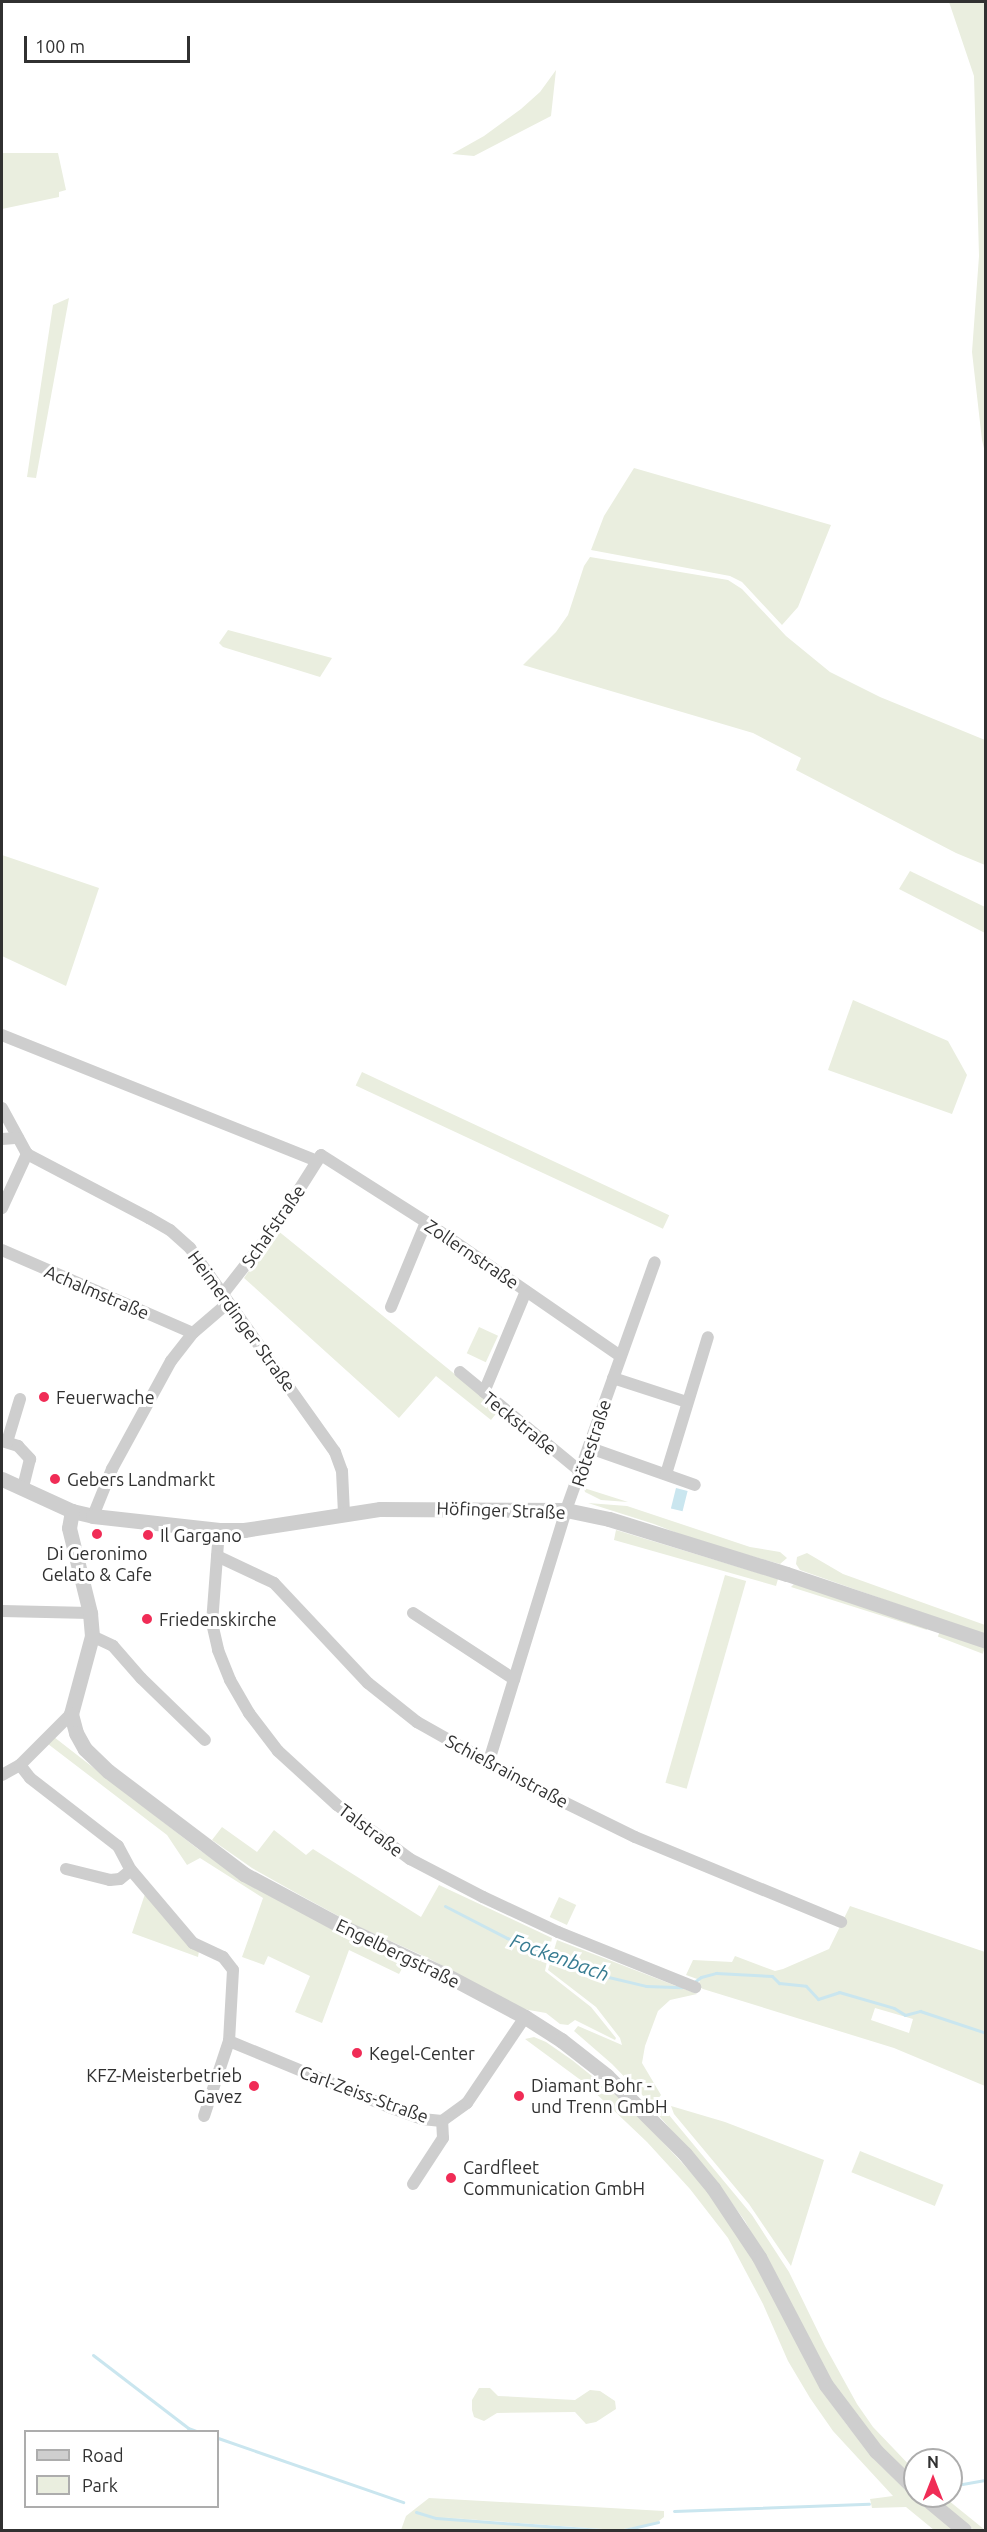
<!DOCTYPE html>
<meta charset="utf-8">
<style>
body{margin:0}
#map{position:relative;width:987px;height:2532px;overflow:hidden;background:#fff;font-family:Ubuntu,sans-serif}
div>[style]{position:absolute}
[style*='--x']{left:calc(var(--x)*1px);top:calc(var(--y)*1px);width:calc(var(--w)*1px);rotate:calc(var(--a)*1deg)}
.green>*{inset:0;background:#eaeedf;transform-origin:0 0}
.water>*{inset:0;background:#cae6ef;transform-origin:0 0}
.stream>*{height:3px;margin:-1.5px;padding:0 1.5px;transform-origin:1.5px;border-radius:1.5px;background:#cae6ef}
.minor>*{height:12px;margin:-6px;padding:0 6px;transform-origin:6px;border-radius:6px;background:#cecece}
.tertiary>*{height:15px;margin:-7.5px;padding:0 7.5px;transform-origin:7.5px;border-radius:7.5px;background:#cecece}
.dots>*{width:16px;height:16px;translate:-50% -50%;box-sizing:border-box;border:3px solid #fff;border-radius:50%}
span{translate:-50% -50%;white-space:nowrap;text-align:center;line-height:1.15;-webkit-text-stroke:6px #fff;paint-order:stroke}
.street-label{font-size:18px;color:#313131}
.poi-label{font-size:18px;color:#313131}
.left{translate:0 -50%;text-align:left}
.right{translate:-100% -50%;text-align:right}
.water-label{font-size:20px;color:#377c92;font-style:italic}
.frame{position:absolute;inset:0;border:3px solid #313131;pointer-events:none}
.legend{position:absolute;left:24px;top:2430px;width:195px;height:78px;box-sizing:border-box;background:#fff;border:2px solid #adadad;margin:0;padding:8px 10px;list-style:none;font-size:18px;color:#313131}
.legend li{display:flex;align-items:center;gap:12px;height:30px}
.legend b{width:30px;border:2px solid #adadad}
.north{position:absolute;left:903px;top:2448px;width:60px;height:60px;box-sizing:border-box;background:#fff;border:2px solid #adadad;border-radius:50%;rotate:0deg;font-size:16px;font-weight:700;line-height:24px;text-align:center;color:#313131}
.north::after{content:'';display:block;margin:auto;width:21px;height:27px;background:#f02c56;clip-path:polygon(50% 0,100% 100%,50% 72%,0 100%)}
.scale{position:absolute;left:24px;top:36px;width:166px;height:27px;box-sizing:border-box;border:3px solid #313131;border-top:0;padding-left:8px;font-size:18px;line-height:21px;white-space:nowrap;color:#313131;-webkit-text-stroke:4px #fff;paint-order:stroke}
</style>
<div id="map">
<div class="green">
<i style="clip-path:polygon(949px 2px,985px 2px,985px 453px,982px 440px,972px 352px,979px 256px,974px 76px)"></i>
<i style="clip-path:polygon(556px 70px,551px 116px,474px 156px,452px 154px,484px 136px,521px 109px,540px 92px)"></i>
<i style="clip-path:polygon(2px 153px,58px 153px,66px 190px,59px 192px,59px 197px,2px 209px)"></i>
<i style="clip-path:polygon(69px 298px,36px 478px,27px 477px,53px 305px)"></i>
<i style="clip-path:polygon(634px 468px,831px 525px,798px 607px,782px 625px,742px 582px,730px 576px,591px 550px,604px 516px)"></i>
<i style="clip-path:polygon(590px 557px,728px 580px,742px 589px,786px 636px,830px 672px,880px 697px,985px 740px,985px 865px,956px 853px,796px 770px,801px 758px,753px 733px,523px 665px,556px 632px,568px 615px,584px 566px)"></i>
<i style="clip-path:polygon(228px 630px,332px 658px,320px 677px,223px 647px,219px 643px)"></i>
<i style="clip-path:polygon(2px 855px,99px 888px,66px 986px,2px 956px)"></i>
<i style="clip-path:polygon(910px 871px,985px 907px,985px 933px,899px 889px)"></i>
<i style="clip-path:polygon(853px 1000px,948px 1041px,967px 1075px,952px 1114px,828px 1070px)"></i>
<i style="left:362px;top:1072px;width:339px;height:15px;rotate:25deg"></i>
<i style="clip-path:polygon(277px 1230px,499px 1410px,491px 1420px,436px 1376px,399px 1418px,244px 1278px)"></i>
<i style="left:479px;top:1327px;width:21px;height:29px;rotate:25deg"></i>
<i style="clip-path:polygon(584px 1488px,628px 1502px,601px 1500px,585px 1492px)"></i>
<i style="clip-path:polygon(588px 1503px,627px 1506px,750px 1547px,780px 1552px,787px 1558px,780px 1564px,700px 1542px,654px 1524px)"></i>
<i style="clip-path:polygon(616px 1530px,778px 1579px,776px 1586px,614px 1540px)"></i>
<i style="clip-path:polygon(807px 1553px,843px 1574px,985px 1625px,985px 1635px,800px 1570px,796px 1564px,797px 1557px)"></i>
<i style="left:725px;top:1575px;width:22px;height:216px;rotate:16deg"></i>
<i style="clip-path:polygon(794px 1584px,926px 1625px,927px 1630px,791px 1587px)"></i>
<i style="left:940px;top:1631px;width:48px;height:6px;rotate:21deg"></i>
<i style="clip-path:polygon(54px 1737px,198px 1849px,234px 1873px,397px 1960px,404px 1965px,399px 1974px,349px 1950px,322px 2023px,295px 2012px,310px 1976px,268px 1956px,264px 1965px,242px 1957px,263px 1898px,200px 1858px,187px 1865px,167px 1835px,48px 1744px)"></i>
<i style="clip-path:polygon(222px 1827px,257px 1852px,274px 1830px,306px 1855px,313px 1849px,421px 1917px,439px 1885px,552px 1938px,545px 1971px,591px 2007px,616px 2038px,615px 2040px,575px 2020px,568px 2025px,560px 2024px,546px 2013px,523px 2009px,428px 1958px,353px 1924px,298px 1894px,252px 1868px,212px 1840px)"></i>
<i style="clip-path:polygon(146px 1891px,199px 1951px,198px 1957px,132px 1933px)"></i>
<i style="left:559px;top:1897px;width:19px;height:22px;rotate:25deg"></i>
<i style="clip-path:polygon(evenodd,850px 1906px,985px 1952px,985px 2086px,894px 2048px,703px 1989px,698px 1986px,700px 1980px,686px 1975px,693px 1960px,732px 1962px,735px 1956px,775px 1971px,783px 1969px,829px 1949px,850px 1906px,875px 2008px,913px 2019px,909px 2033px,871px 2020px,875px 2008px)"></i>
<i style="clip-path:polygon(557px 1940px,697px 1994px,670px 2000px,658px 2011px,645px 2046px,642px 2063px,661px 2095px,657px 2100px,646px 2099px,612px 2064px,574px 2031px,578px 2026px,622px 2045px,620px 2038px,596px 2007px,548px 1970px)"></i>
<i style="clip-path:polygon(534px 2037px,546px 2042px,572px 2060px,628px 2105px,700px 2182px,740px 2236px,824px 2393px,847px 2425px,882px 2467px,955px 2530px,934px 2530px,906px 2507px,872px 2508px,870px 2499px,893px 2496px,833px 2431px,810px 2398px,788px 2361px,763px 2304px,728px 2238px,690px 2189px,647px 2142px,586px 2084px,525px 2039px)"></i>
<i style="clip-path:polygon(671px 2106px,725px 2122px,824px 2160px,791px 2266px,749px 2204px,674px 2114px)"></i>
<i style="clip-path:polygon(658px 2108px,664px 2109px,752px 2215px,789px 2272px,825px 2346px,857px 2404px,873px 2427px,915px 2471px,915px 2481px,884px 2450px,832px 2383px,745px 2221px,719px 2186px,655px 2111px)"></i>
<i style="left:860px;top:2151px;width:90px;height:23px;rotate:22deg"></i>
<i style="clip-path:polygon(479px 2388px,490px 2388px,498px 2396px,575px 2400px,590px 2390px,600px 2391px,615px 2401px,616px 2409px,596px 2422px,586px 2424px,575px 2412px,497px 2413px,484px 2421px,474px 2417px,472px 2410px,472px 2400px)"></i>
<i style="clip-path:polygon(932px 2496px,943px 2496px,985px 2530px,974px 2530px)"></i>
<i style="clip-path:polygon(429px 2498px,664px 2511px,664px 2517px,655px 2524px,617px 2530px,437px 2517px,586px 2530px,401px 2530px,406px 2516px)"></i>
</div>
<div class="water">
<i style="left:676px;top:1488px;width:12px;height:21px;rotate:14deg"></i>
</div>
<div class="stream">
<i style="--x:445;--y:1906;--w:70;--a:27.3"></i>
<i style="--x:507;--y:1938;--w:100;--a:21.7"></i>
<i style="--x:600;--y:1975;--w:47;--a:13.4"></i>
<i style="--x:646;--y:1986;--w:36;--a:2"></i>
<i style="--x:693;--y:1983;--w:10;--a:-37"></i>
<i style="--x:701;--y:1977;--w:16;--a:-15"></i>
<i style="--x:716;--y:1973;--w:56;--a:3.1"></i>
<i style="--x:772;--y:1976;--w:10;--a:45"></i>
<i style="--x:779;--y:1983;--w:27;--a:6"></i>
<i style="--x:806;--y:1986;--w:18;--a:47"></i>
<i style="--x:818;--y:1999;--w:22;--a:-18"></i>
<i style="--x:839;--y:1992;--w:57;--a:16.2"></i>
<i style="--x:894;--y:2008;--w:13;--a:32"></i>
<i style="--x:905;--y:2015;--w:16;--a:-15"></i>
<i style="--x:920;--y:2011;--w:70;--a:18.4"></i>
<i style="--x:93;--y:2355;--w:120;--a:37.5"></i>
<i style="--x:188;--y:2428;--w:12;--a:20"></i>
<i style="--x:218;--y:2438;--w:196;--a:19.1"></i>
<i style="--x:951;--y:2486;--w:36;--a:-10"></i>
<i style="--x:674;--y:2511;--w:195;--a:-2.1"></i>
<i style="--x:416;--y:2512;--w:21;--a:17"></i>
<i style="--x:436;--y:2518;--w:165;--a:4.2"></i>
<i style="--x:624;--y:2530;--w:35;--a:-13"></i>
</div>
<div class="minor">
<i style="--x:2;--y:1035;--w:339;--a:21.8"></i>
<i style="--x:2;--y:1108;--w:52;--a:61.5"></i>
<i style="--x:27;--y:1154;--w:138;--a:27.7"></i>
<i style="--x:149;--y:1218;--w:24;--a:30"></i>
<i style="--x:170;--y:1230;--w:27;--a:42"></i>
<i style="--x:190;--y:1248;--w:250;--a:54.6"></i>
<i style="--x:335;--y:1452;--w:20;--a:70"></i>
<i style="--x:342;--y:1471;--w:42;--a:87.3"></i>
<i style="--x:2;--y:1139;--w:16;--a:-4"></i>
<i style="--x:2;--y:1208;--w:60;--a:-65.2"></i>
<i style="--x:2;--y:1250;--w:208;--a:23.5"></i>
<i style="--x:222;--y:1295;--w:88;--a:-52"></i>
<i style="--x:276;--y:1226;--w:84;--a:-57.6"></i>
<i style="--x:321;--y:1155;--w:125;--a:32.5"></i>
<i style="--x:426;--y:1222;--w:236;--a:34.6"></i>
<i style="--x:391;--y:1307;--w:92;--a:-67.6"></i>
<i style="--x:460;--y:1372;--w:158;--a:39.6"></i>
<i style="--x:613;--y:1378;--w:78;--a:18"></i>
<i style="--x:484;--y:1392;--w:109;--a:-67.4"></i>
<i style="--x:2;--y:1441;--w:17;--a:17"></i>
<i style="--x:18;--y:1446;--w:18;--a:47"></i>
<i style="--x:30;--y:1459;--w:30;--a:104"></i>
<i style="--x:7;--y:1442;--w:45;--a:-73.2"></i>
<i style="--x:590;--y:1448;--w:111;--a:19.4"></i>
<i style="--x:666;--y:1474;--w:143;--a:-73"></i>
<i style="--x:93;--y:1516;--w:51;--a:-68"></i>
<i style="--x:112;--y:1469;--w:123;--a:-61.4"></i>
<i style="--x:171;--y:1361;--w:36;--a:-52"></i>
<i style="--x:193;--y:1333;--w:46;--a:-40.6"></i>
<i style="--x:219;--y:1530;--w:93;--a:94.3"></i>
<i style="--x:212;--y:1623;--w:28;--a:77"></i>
<i style="--x:218;--y:1650;--w:32;--a:68"></i>
<i style="--x:230;--y:1680;--w:38;--a:60"></i>
<i style="--x:249;--y:1713;--w:48;--a:52.7"></i>
<i style="--x:278;--y:1751;--w:80;--a:42.5"></i>
<i style="--x:337;--y:1805;--w:91;--a:36.5"></i>
<i style="--x:410;--y:1859;--w:82;--a:27.5"></i>
<i style="--x:483;--y:1897;--w:83;--a:25"></i>
<i style="--x:558;--y:1932;--w:148;--a:21.9"></i>
<i style="--x:217;--y:1556;--w:63;--a:25.3"></i>
<i style="--x:274;--y:1583;--w:137;--a:46.8"></i>
<i style="--x:368;--y:1683;--w:63;--a:38.5"></i>
<i style="--x:417;--y:1722;--w:126;--a:29.4"></i>
<i style="--x:527;--y:1784;--w:120;--a:26.1"></i>
<i style="--x:635;--y:1837;--w:223;--a:22.4"></i>
<i style="--x:2;--y:1611;--w:88;--a:1.3"></i>
<i style="--x:413;--y:1613;--w:121;--a:33.2"></i>
<i style="--x:92;--y:1636;--w:23;--a:25"></i>
<i style="--x:113;--y:1646;--w:43;--a:48.8"></i>
<i style="--x:141;--y:1678;--w:89;--a:44.1"></i>
<i style="--x:488;--y:1764;--w:266;--a:-72.9"></i>
<i style="--x:566;--y:1510;--w:263;--a:-70.3"></i>
<i style="--x:20;--y:1765;--w:16;--a:52"></i>
<i style="--x:30;--y:1778;--w:111;--a:37.7"></i>
<i style="--x:118;--y:1846;--w:27;--a:62"></i>
<i style="--x:131;--y:1870;--w:96;--a:49.7"></i>
<i style="--x:193;--y:1943;--w:33;--a:25"></i>
<i style="--x:223;--y:1957;--w:16;--a:52"></i>
<i style="--x:233;--y:1970;--w:71;--a:93.2"></i>
<i style="--x:229;--y:2041;--w:79;--a:108.4"></i>
<i style="--x:2;--y:1775;--w:21;--a:-29"></i>
<i style="--x:20;--y:1765;--w:72;--a:-45"></i>
<i style="--x:66;--y:1869;--w:45;--a:14"></i>
<i style="--x:110;--y:1880;--w:10;--a:-6"></i>
<i style="--x:120;--y:1879;--w:14;--a:-39"></i>
<i style="--x:229;--y:2041;--w:173;--a:22.4"></i>
<i style="--x:389;--y:2107;--w:35;--a:20"></i>
<i style="--x:422;--y:2119;--w:20;--a:6"></i>
<i style="--x:442;--y:2121;--w:31;--a:-36"></i>
<i style="--x:467;--y:2103;--w:104;--a:-56"></i>
<i style="--x:413;--y:2184;--w:55;--a:-56.9"></i>
<i style="--x:443;--y:2138;--w:17;--a:-93"></i>
</div>
<div class="tertiary">
<i style="--x:2;--y:1479;--w:77;--a:24.6"></i>
<i style="--x:72;--y:1511;--w:22;--a:13"></i>
<i style="--x:93;--y:1516;--w:127;--a:6.3"></i>
<i style="--x:219;--y:1530;--w:25;--a:0"></i>
<i style="--x:244;--y:1530;--w:138;--a:-8.8"></i>
<i style="--x:380;--y:1509;--w:186;--a:0.3"></i>
<i style="--x:566;--y:1510;--w:44;--a:11.8"></i>
<i style="--x:609;--y:1519;--w:186;--a:17.2"></i>
<i style="--x:787;--y:1574;--w:210;--a:18.6"></i>
<i style="--x:72;--y:1511;--w:17;--a:100"></i>
<i style="--x:69;--y:1528;--w:88;--a:76.1"></i>
<i style="--x:90;--y:1613;--w:23;--a:85"></i>
<i style="--x:92;--y:1636;--w:81;--a:105.1"></i>
<i style="--x:71;--y:1714;--w:20;--a:75"></i>
<i style="--x:76;--y:1733;--w:18;--a:61"></i>
<i style="--x:85;--y:1749;--w:32;--a:44"></i>
<i style="--x:108;--y:1771;--w:171;--a:37.1"></i>
<i style="--x:244;--y:1874;--w:110;--a:28.2"></i>
<i style="--x:341;--y:1926;--w:114;--a:25"></i>
<i style="--x:444;--y:1974;--w:92;--a:28"></i>
<i style="--x:525;--y:2017;--w:43;--a:32.6"></i>
<i style="--x:561;--y:2040;--w:58;--a:38"></i>
<i style="--x:607;--y:2076;--w:110;--a:45"></i>
<i style="--x:685;--y:2154;--w:44;--a:50.5"></i>
<i style="--x:713;--y:2188;--w:83;--a:56.3"></i>
<i style="--x:759;--y:2257;--w:144;--a:62.4"></i>
<i style="--x:826;--y:2385;--w:83;--a:52.9"></i>
<i style="--x:876;--y:2451;--w:54;--a:44.3"></i>
<i style="--x:923;--y:2496;--w:53;--a:39.7"></i>
</div>
<div class="dots">
<i style="left:44px;top:1397px;background:#f02c56"></i>
<i style="left:55px;top:1479px;background:#f02c56"></i>
<i style="left:97px;top:1534px;background:#f02c56"></i>
<i style="left:148px;top:1535px;background:#f02c56"></i>
<i style="left:147px;top:1619px;background:#f02c56"></i>
<i style="left:357px;top:2053px;background:#f02c56"></i>
<i style="left:254px;top:2086px;background:#f02c56"></i>
<i style="left:519px;top:2096px;background:#f02c56"></i>
<i style="left:451px;top:2178px;background:#f02c56"></i>
</div>
<div class="street-label">
<span style="left:273px;top:1226px;rotate:-55deg">Schafstraße</span>
<span style="left:472px;top:1254px;rotate:34deg">Zollernstraße</span>
<span style="left:97px;top:1292px;rotate:23deg">Achalmstraße</span>
<span style="left:242px;top:1321px;rotate:54deg">Heimerdinger Straße</span>
<span style="left:520px;top:1423px;rotate:39deg">Teckstraße</span>
<span style="left:591px;top:1443px;rotate:-72deg">Rötestraße</span>
<span style="left:501px;top:1510px;rotate:2deg">Höfinger Straße</span>
<span style="left:507px;top:1771px;rotate:28deg">Schießrainstraße</span>
<span style="left:371px;top:1830px;rotate:37deg">Talstraße</span>
<span style="left:398px;top:1953px;rotate:26deg">Engelbergstraße</span>
<span style="left:364px;top:2094px;rotate:20deg">Carl-Zeiss-Straße</span>
</div>
<div class="poi-label">
<span class="left" style="left:56px;top:1397px">Feuerwache</span>
<span class="left" style="left:67px;top:1479px">Gebers Landmarkt</span>
<span class="left" style="left:160px;top:1535px">Il Gargano</span>
<span style="left:97px;top:1564px">Di Geronimo<br>Gelato &amp; Cafe</span>
<span class="left" style="left:159px;top:1619px">Friedenskirche</span>
<span class="left" style="left:369px;top:2053px">Kegel-Center</span>
<span class="right" style="left:242px;top:2086px">KFZ-Meisterbetrieb<br>Gavez</span>
<span class="left" style="left:531px;top:2096px">Diamant Bohr -<br>und Trenn GmbH</span>
<span class="left" style="left:463px;top:2178px">Cardfleet<br>Communication GmbH</span>
</div>
<div class="water-label">
<span style="left:560px;top:1957px;rotate:20deg">Fockenbach</span>
</div>
<div class="frame"></div>
<ul class="legend">
<li><b style="height:8px;background:#cecece"></b>Road</li>
<li><b style="height:16px;background:#eaeedf"></b>Park</li>
</ul>
<div class="north">N</div>
<div class="scale">100 m</div>
</div>
